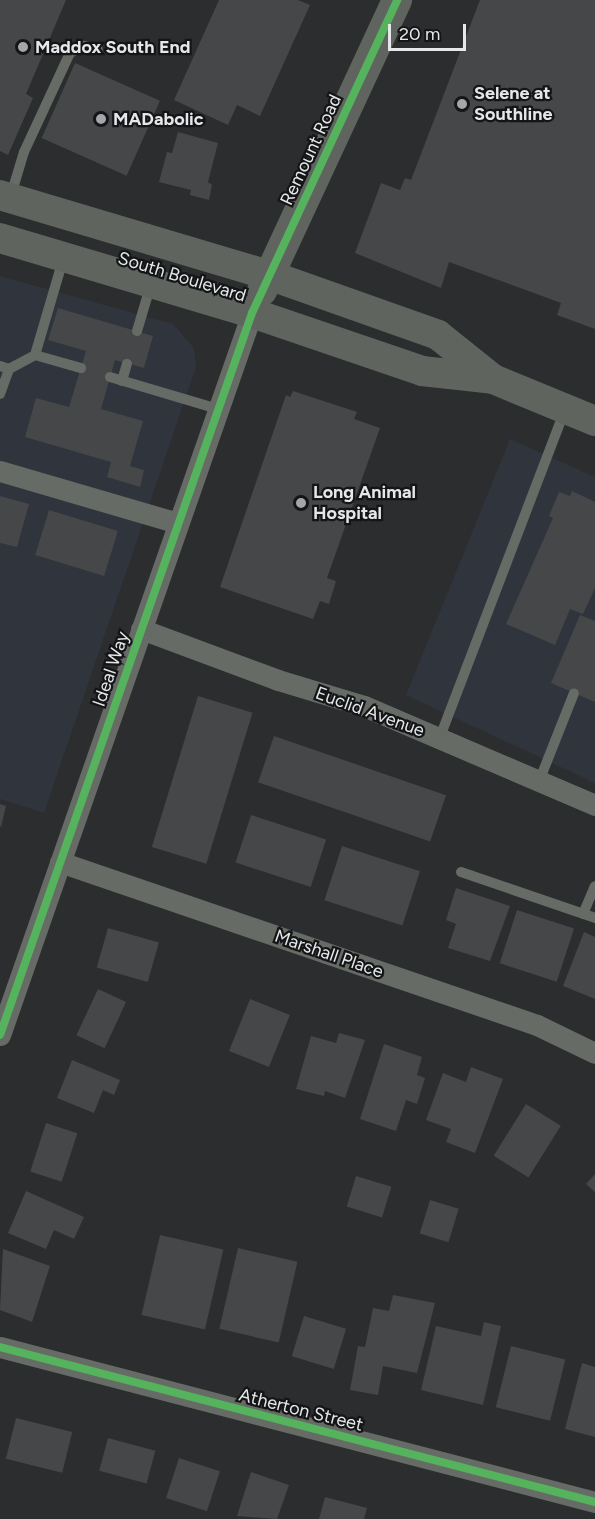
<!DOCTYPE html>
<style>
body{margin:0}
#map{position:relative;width:595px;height:1519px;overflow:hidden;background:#2b2d2f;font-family:Figtree,sans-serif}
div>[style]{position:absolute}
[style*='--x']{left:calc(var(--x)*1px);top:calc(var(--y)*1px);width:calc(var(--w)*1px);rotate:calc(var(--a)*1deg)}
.built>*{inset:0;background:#30353d}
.building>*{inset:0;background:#454749;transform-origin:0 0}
.lane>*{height:10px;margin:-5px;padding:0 5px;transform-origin:5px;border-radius:5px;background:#666b65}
.street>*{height:21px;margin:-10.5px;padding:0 10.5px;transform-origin:10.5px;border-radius:10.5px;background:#666b65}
.secondary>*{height:30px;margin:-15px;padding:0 15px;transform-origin:15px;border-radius:15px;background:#5f645f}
.cycleway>*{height:8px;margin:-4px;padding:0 4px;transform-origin:4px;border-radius:4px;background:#56b35d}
.dots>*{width:16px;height:16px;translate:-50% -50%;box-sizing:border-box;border:3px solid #131516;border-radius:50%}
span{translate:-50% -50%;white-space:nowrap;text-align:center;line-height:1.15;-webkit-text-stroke:4.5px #131516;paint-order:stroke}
.poi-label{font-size:18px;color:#e6e7ea;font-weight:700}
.left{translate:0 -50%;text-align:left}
.street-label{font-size:18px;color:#e6e7ea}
.scale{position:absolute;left:388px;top:24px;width:78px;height:27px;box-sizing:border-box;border:3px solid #e6e7ea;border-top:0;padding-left:8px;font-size:18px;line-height:21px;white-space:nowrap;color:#e6e7ea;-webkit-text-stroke:4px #131516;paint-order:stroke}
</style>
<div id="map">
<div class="built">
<i style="clip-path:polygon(0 276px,173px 324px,194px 348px,196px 367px,44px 813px,0 799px)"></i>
<i style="clip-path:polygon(510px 439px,595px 477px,595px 783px,406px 695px)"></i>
</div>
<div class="building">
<i style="clip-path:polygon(0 0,66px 0,26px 94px,33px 98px,8px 155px,0 151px)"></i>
<i style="clip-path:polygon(219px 0,298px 0,310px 5px,260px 116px,237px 105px,228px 125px,174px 100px)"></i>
<i style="clip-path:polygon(480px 0,595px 0,595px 329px,557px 315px,561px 303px,449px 262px,441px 288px,355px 253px,381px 183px,400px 190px,405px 178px,411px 180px)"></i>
<i style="left:75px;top:63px;width:93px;height:82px;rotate:24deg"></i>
<i style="clip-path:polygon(178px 132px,218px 143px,208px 182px,212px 185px,209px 200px,190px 195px,191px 190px,159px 182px,167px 152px,172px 153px)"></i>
<i style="clip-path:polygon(58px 308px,153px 336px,144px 368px,115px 360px,101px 409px,143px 421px,130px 466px,144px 470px,140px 487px,107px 477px,111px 462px,25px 437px,36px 398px,69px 407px,86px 351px,48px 340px)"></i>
<i style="clip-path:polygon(293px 391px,357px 412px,354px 419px,380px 428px,327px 578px,336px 581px,329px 604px,320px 601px,313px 619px,220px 587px,286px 395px,290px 397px)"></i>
<i style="clip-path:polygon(572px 491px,595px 502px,595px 588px,583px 614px,570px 609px,555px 645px,506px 624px,553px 518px,549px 516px,559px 492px,570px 496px)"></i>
<i style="clip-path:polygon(0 496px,29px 504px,17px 547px,0 543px)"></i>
<i style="left:49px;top:510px;width:72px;height:47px;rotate:17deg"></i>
<i style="clip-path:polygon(580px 615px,595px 621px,595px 702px,551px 683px)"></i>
<i style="left:198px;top:696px;width:57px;height:158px;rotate:17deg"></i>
<i style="left:274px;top:736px;width:182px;height:49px;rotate:19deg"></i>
<i style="clip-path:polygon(0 804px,6px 806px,1px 827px,0 826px)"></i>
<i style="left:251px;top:815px;width:79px;height:50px;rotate:18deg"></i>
<i style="left:342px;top:846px;width:82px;height:57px;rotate:18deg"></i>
<i style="clip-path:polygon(456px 888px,510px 906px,490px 961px,448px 948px,456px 924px,446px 920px)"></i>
<i style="left:517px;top:910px;width:60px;height:56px;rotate:18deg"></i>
<i style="left:108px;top:928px;width:53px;height:41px;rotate:16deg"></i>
<i style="clip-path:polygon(584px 932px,595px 937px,595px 999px,563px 986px)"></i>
<i style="left:98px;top:989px;width:31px;height:51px;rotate:25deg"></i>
<i style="left:250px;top:999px;width:43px;height:56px;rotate:22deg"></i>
<i style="clip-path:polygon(339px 1033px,365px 1040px,345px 1098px,325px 1091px,324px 1096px,296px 1089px,311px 1036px,336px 1043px)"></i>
<i style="clip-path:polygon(384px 1044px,422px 1057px,417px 1075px,425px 1078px,417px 1104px,406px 1100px,396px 1131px,360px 1119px)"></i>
<i style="clip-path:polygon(72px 1060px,120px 1080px,114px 1095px,103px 1090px,94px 1113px,57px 1098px)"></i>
<i style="clip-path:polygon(471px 1067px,503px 1079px,475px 1153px,446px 1142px,451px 1129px,426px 1120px,443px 1073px,466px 1082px)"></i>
<i style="left:526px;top:1104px;width:41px;height:61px;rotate:32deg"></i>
<i style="left:46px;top:1123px;width:33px;height:51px;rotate:18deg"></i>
<i style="clip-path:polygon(595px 1174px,595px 1192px,586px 1184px)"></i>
<i style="left:356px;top:1176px;width:37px;height:32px;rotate:17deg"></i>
<i style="clip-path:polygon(26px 1191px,84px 1217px,74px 1239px,54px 1230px,46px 1249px,8px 1233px)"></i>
<i style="left:430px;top:1200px;width:30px;height:35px;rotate:17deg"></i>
<i style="left:160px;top:1235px;width:65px;height:82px;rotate:13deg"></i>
<i style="left:238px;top:1248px;width:61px;height:83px;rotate:13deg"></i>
<i style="clip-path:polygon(3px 1249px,50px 1266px,32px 1322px,0 1310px)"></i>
<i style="clip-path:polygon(393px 1295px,435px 1303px,417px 1373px,383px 1366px,378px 1395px,350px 1390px,358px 1346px,365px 1347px,373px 1308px,389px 1311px)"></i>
<i style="left:304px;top:1316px;width:44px;height:42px;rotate:17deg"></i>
<i style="clip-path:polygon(484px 1322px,501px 1326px,483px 1405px,421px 1390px,436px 1326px,481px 1336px)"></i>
<i style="left:511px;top:1346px;width:56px;height:63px;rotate:14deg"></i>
<i style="clip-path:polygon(582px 1363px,595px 1367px,595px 1437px,565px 1429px)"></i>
<i style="left:16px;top:1418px;width:58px;height:42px;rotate:14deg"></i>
<i style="left:108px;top:1438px;width:49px;height:34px;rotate:15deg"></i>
<i style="left:179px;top:1458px;width:43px;height:42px;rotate:18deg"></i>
<i style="clip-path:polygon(251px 1472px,289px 1485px,277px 1519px,237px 1516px)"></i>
<i style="clip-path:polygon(325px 1497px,367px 1508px,364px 1519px,319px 1519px)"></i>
</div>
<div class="lane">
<i style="--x:11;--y:195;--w:45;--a:-73.2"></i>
<i style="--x:24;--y:152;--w:109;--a:-65.1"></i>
<i style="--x:70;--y:53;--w:16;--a:-27"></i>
<i style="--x:84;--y:46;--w:14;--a:12"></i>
<i style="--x:137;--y:331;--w:49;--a:-73.4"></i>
<i style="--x:35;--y:355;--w:99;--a:-73.6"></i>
<i style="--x:0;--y:366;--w:9;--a:18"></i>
<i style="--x:9;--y:369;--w:30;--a:-28"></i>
<i style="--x:35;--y:355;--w:48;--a:15.8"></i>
<i style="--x:110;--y:377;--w:113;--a:16.5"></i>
<i style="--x:122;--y:381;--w:18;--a:-74"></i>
<i style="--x:0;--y:394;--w:27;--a:-70"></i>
<i style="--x:440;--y:737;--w:351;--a:-69.1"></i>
<i style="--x:540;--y:779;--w:92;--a:-68.4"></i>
<i style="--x:461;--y:872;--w:142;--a:18.9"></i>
<i style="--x:583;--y:914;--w:30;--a:-67"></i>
</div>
<div class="street">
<i style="--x:0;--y:471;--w:185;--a:16.3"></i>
<i style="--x:141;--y:629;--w:146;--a:20.4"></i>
<i style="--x:278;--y:680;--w:90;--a:16.8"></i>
<i style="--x:364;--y:706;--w:251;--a:23.2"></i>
<i style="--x:60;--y:862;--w:504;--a:18.87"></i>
<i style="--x:537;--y:1025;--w:64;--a:25.8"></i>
<i style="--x:0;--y:1035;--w:765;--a:-70.76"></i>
<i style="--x:0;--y:1347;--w:615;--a:14.6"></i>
</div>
<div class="secondary">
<i style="--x:0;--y:195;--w:281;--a:16.6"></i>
<i style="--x:269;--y:275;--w:179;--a:19.5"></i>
<i style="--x:438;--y:335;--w:70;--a:38.7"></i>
<i style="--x:493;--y:379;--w:110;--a:22.4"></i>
<i style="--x:0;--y:238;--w:263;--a:16.6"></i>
<i style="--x:252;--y:313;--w:180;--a:18.8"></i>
<i style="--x:422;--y:371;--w:71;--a:6.4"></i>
<i style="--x:262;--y:291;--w:321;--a:-65.1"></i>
</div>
<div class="cycleway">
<i style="--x:0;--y:1035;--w:765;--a:-70.76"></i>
<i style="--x:252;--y:313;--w:345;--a:-65.1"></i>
<i style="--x:0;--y:1347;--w:615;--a:14.6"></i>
</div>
<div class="dots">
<i style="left:23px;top:47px;background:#a5a6a9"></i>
<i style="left:462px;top:104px;background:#a5a6a9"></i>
<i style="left:101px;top:119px;background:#a5a6a9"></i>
<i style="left:301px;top:503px;background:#a5a6a9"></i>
</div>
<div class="poi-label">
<span class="left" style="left:35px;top:47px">Maddox South End</span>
<span class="left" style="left:474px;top:104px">Selene at<br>Southline</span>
<span class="left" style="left:113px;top:119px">MADabolic</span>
<span class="left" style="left:313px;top:503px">Long Animal<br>Hospital</span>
</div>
<div class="street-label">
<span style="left:311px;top:150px;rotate:-65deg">Remount Road</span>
<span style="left:182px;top:277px;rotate:17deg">South Boulevard</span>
<span style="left:111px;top:669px;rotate:-71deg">Ideal Way</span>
<span style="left:370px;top:712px;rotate:20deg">Euclid Avenue</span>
<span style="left:329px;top:954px;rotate:19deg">Marshall Place</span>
<span style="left:301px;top:1410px;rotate:14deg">Atherton Street</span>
</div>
<div class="scale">20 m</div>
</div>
